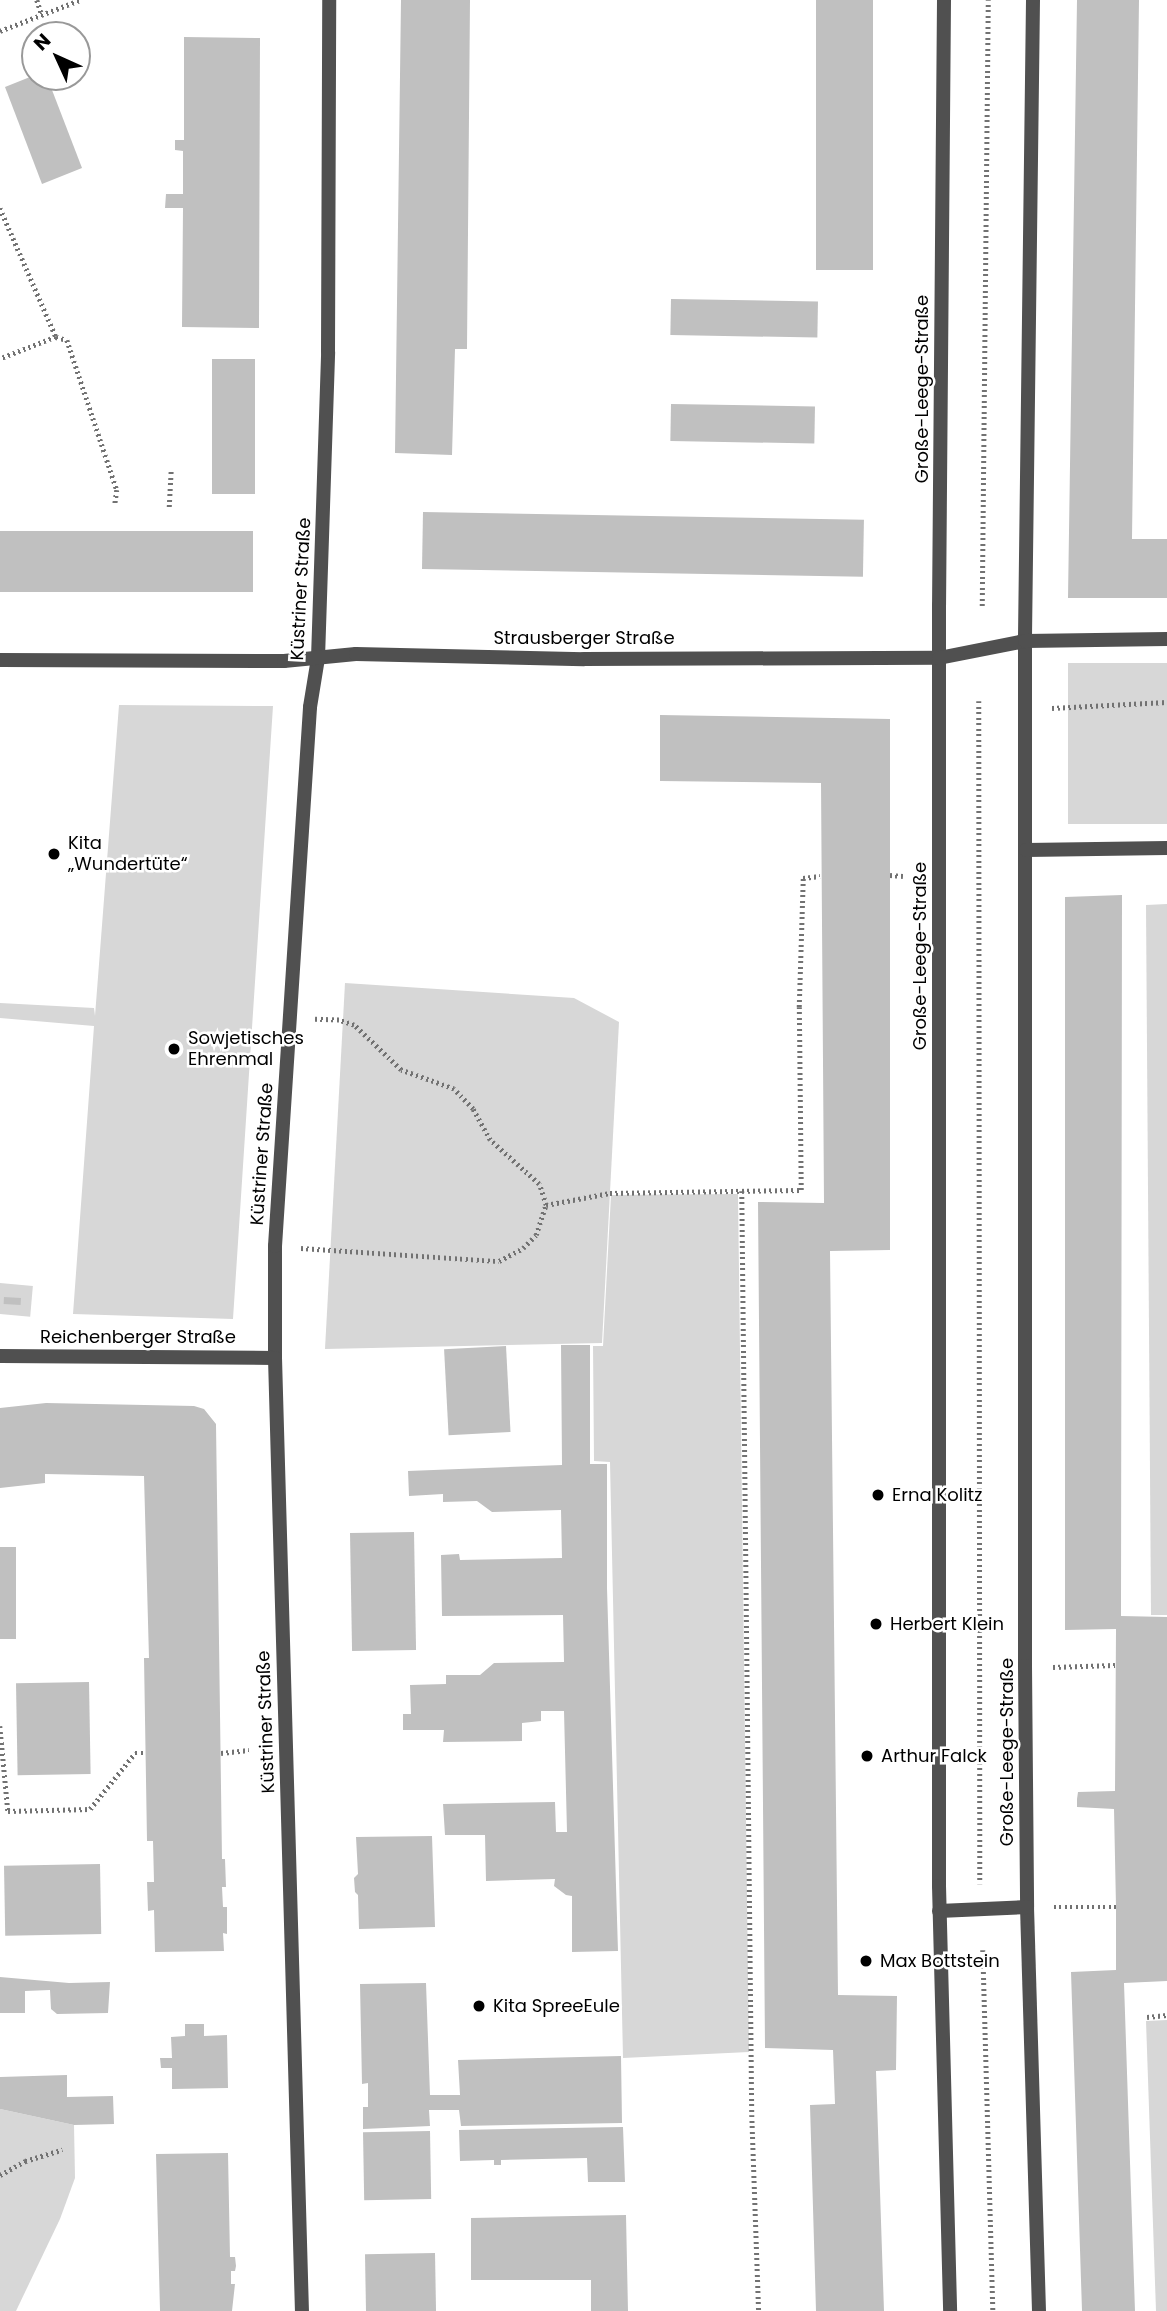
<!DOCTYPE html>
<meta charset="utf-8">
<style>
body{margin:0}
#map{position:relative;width:1167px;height:2311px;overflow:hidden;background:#fff;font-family:Poppins,sans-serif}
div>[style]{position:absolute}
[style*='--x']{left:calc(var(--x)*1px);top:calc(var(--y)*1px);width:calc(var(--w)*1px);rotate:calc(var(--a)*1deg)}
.green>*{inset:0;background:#d7d7d7;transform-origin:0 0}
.building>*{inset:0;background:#c0c0c0;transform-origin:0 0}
.path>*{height:4.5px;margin-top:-2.25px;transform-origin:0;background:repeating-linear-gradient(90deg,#727272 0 2px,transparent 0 5.5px)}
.lane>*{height:14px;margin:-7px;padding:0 7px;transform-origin:7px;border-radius:7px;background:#505050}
.street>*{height:14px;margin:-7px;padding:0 7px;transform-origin:7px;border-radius:7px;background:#505050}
.dots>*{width:19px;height:19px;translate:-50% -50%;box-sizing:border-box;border:4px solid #fff;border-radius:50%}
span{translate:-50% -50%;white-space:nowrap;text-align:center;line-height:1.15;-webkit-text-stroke:5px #fff;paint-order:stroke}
.street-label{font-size:18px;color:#000}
.poi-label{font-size:18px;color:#000}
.left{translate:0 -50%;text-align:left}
.north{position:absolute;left:21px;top:21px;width:70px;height:70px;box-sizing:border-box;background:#fff;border:2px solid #999;border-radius:50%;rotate:315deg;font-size:19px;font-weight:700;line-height:28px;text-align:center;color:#000}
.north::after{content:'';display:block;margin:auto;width:24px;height:32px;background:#000;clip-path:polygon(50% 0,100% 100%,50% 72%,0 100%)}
</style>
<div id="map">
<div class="green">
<i style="left:1167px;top:663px;width:161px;height:99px;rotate:90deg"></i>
<i style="clip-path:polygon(119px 705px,273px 706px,233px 1319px,73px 1314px,94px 1026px,0 1018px,0 1003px,94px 1008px,95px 1016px)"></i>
<i style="clip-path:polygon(1167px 904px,1167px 1615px,1151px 1615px,1146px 905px)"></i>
<i style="clip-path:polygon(345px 983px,574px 998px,619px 1022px,602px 1343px,325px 1349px)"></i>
<i style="clip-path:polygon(738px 1194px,749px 2052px,623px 2058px,610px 1462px,594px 1461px,593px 1346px,603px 1346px,611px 1195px)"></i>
<i style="left:0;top:1283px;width:33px;height:31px;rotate:5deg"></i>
<i style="clip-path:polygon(1167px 2020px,1167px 2311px,1156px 2311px,1146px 2021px)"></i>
<i style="clip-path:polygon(0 2109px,74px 2125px,75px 2178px,60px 2219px,16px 2311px,0 2311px)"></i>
</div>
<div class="building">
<i style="clip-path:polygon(401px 0,470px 0,467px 349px,455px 349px,452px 455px,395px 453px)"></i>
<i style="left:816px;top:0;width:57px;height:270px"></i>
<i style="clip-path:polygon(1077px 0,1139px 0,1132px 539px,1167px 539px,1167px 598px,1068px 598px)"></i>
<i style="clip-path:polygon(184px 37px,260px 38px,259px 328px,182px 327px,183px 208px,165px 208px,166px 194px,183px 194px,183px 151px,175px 150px,175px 140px,184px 140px)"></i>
<i style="clip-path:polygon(35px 75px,47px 77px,82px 168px,42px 184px,5px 87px)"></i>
<i style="left:671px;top:299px;width:147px;height:36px;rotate:1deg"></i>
<i style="left:212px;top:359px;width:43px;height:135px"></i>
<i style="left:671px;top:404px;width:144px;height:37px;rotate:1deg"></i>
<i style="left:423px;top:512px;width:441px;height:57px;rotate:1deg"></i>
<i style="left:0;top:531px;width:253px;height:61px"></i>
<i style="clip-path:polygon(660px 715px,890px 719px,890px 1250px,830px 1251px,838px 1995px,897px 1996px,896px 2070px,876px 2071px,884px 2311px,816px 2311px,810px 2105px,835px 2104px,833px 2050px,765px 2048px,758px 1202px,824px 1203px,821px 783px,660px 781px)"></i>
<i style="clip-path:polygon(1122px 895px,1121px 1616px,1167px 1617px,1167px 1981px,1124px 1983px,1135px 2311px,1082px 2311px,1071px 1972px,1116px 1970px,1116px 1907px,1114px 1809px,1077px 1807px,1077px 1799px,1078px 1792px,1115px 1791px,1116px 1629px,1065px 1630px,1065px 897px)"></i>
<i style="left:4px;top:1297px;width:17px;height:7px;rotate:3deg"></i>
<i style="clip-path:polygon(561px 1345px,590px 1345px,590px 1464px,607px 1464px,607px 1588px,618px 1951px,572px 1952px,572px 1896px,566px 1895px,554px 1886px,555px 1879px,486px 1881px,485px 1835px,445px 1835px,443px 1804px,555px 1802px,556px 1832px,567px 1832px,564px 1711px,541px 1711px,541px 1721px,522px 1723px,522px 1741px,443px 1742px,444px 1730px,403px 1730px,403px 1714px,411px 1714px,410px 1685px,446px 1684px,446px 1675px,480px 1675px,494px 1663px,564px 1662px,563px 1615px,442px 1616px,441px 1555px,459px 1554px,460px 1560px,562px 1558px,561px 1510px,492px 1512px,477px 1501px,443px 1502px,443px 1494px,409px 1496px,408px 1471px,562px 1465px)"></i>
<i style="left:506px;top:1346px;width:86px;height:62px;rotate:87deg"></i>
<i style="clip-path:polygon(46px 1403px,194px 1406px,204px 1409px,216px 1424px,222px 1859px,225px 1859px,226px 1887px,222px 1887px,223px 1907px,227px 1907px,227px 1934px,223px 1933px,224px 1951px,155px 1952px,154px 1910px,148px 1911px,147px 1882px,154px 1882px,153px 1841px,147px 1841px,144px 1658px,149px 1658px,144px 1476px,45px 1474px,45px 1483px,0 1488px,0 1408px)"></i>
<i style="left:414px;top:1532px;width:118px;height:64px;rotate:89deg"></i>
<i style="left:0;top:1547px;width:16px;height:92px"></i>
<i style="left:89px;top:1682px;width:92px;height:73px;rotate:89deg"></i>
<i style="clip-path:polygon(432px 1836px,435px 1927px,359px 1929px,358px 1895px,355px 1892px,354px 1878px,358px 1874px,356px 1837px)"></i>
<i style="left:100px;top:1864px;width:70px;height:96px;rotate:89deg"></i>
<i style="clip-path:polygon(0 1977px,69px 1983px,110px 1982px,108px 2013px,57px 2014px,51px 2009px,50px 1990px,25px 1991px,25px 2013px,0 2013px)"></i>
<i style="clip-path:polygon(426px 1983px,430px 2095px,460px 2095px,458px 2060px,621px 2056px,622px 2123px,461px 2126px,459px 2110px,429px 2110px,430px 2126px,363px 2129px,363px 2107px,368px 2107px,368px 2083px,362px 2084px,360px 1984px)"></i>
<i style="clip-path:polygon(185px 2024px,204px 2024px,204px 2036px,227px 2035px,228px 2088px,172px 2089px,172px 2068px,161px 2068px,160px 2058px,172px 2058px,171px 2037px,185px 2036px)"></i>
<i style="clip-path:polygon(67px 2075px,67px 2097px,113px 2096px,114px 2124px,74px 2125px,0 2109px,0 2077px)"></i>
<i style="clip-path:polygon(623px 2127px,625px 2182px,588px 2182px,587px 2158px,501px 2160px,501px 2165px,494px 2165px,494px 2160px,460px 2161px,459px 2130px)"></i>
<i style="left:430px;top:2131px;width:68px;height:67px;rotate:89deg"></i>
<i style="clip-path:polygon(228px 2153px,230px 2257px,235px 2257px,236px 2266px,235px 2271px,231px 2271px,231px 2284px,235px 2284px,232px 2311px,160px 2311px,156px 2154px)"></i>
<i style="clip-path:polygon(626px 2215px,628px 2311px,591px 2311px,591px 2280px,471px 2280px,471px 2218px)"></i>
<i style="left:435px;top:2253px;width:58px;height:70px;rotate:89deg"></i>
</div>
<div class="path">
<i style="--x:37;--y:0;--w:16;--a:72"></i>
<i style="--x:0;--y:31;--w:86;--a:-21.2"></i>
<i style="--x:0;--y:208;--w:141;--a:66.5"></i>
<i style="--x:56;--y:337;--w:60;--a:158.6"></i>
<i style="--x:56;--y:337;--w:11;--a:15"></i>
<i style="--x:67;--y:340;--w:158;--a:71.6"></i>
<i style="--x:117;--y:490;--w:15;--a:98"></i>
<i style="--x:169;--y:507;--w:37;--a:-87"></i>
<i style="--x:982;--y:606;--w:606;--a:-89.43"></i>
<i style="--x:979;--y:701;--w:1183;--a:89.95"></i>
<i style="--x:1052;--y:708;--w:115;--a:-3"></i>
<i style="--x:890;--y:875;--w:13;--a:4"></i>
<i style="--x:742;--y:1191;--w:924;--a:89.38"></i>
<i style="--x:752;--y:2115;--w:196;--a:88"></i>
<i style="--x:546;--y:1205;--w:65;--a:-10.6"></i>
<i style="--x:610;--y:1193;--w:191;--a:-0.9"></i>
<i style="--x:801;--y:1190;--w:183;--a:-90.6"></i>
<i style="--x:799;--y:1007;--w:129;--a:-88.2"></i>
<i style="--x:803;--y:878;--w:17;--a:-7"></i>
<i style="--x:301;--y:1248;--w:198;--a:3.8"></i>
<i style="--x:499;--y:1261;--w:27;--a:-28"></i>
<i style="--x:523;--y:1248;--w:18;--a:-45"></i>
<i style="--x:536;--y:1235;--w:32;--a:-72"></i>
<i style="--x:546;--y:1205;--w:22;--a:-108"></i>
<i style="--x:539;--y:1184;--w:66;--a:-138.1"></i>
<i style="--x:490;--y:1140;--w:35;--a:-119"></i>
<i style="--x:473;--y:1109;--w:28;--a:-134"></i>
<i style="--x:454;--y:1089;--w:56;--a:-160.3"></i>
<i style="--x:401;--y:1070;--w:65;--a:-136.2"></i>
<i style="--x:354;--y:1025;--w:16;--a:-162"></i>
<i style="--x:339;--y:1020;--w:24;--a:-178"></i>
<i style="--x:1053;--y:1667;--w:62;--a:-1.8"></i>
<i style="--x:0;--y:1726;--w:85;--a:84.6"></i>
<i style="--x:8;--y:1811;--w:82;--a:-1.4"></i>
<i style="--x:90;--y:1809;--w:72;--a:-51.2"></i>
<i style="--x:135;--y:1753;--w:11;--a:0"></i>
<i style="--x:221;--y:1753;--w:28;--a:-6"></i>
<i style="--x:1054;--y:1907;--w:62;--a:0"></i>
<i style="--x:983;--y:1950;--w:361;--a:88.4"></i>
<i style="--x:1147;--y:2017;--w:20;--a:-6"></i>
<i style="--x:0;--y:2175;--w:29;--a:-29"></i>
<i style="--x:25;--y:2161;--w:39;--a:-17"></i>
</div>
<div class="lane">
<i style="--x:275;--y:1358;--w:112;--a:-90"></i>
<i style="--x:275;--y:1246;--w:540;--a:-86.28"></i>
<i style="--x:310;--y:707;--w:50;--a:-80.7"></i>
</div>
<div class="street">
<i style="--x:944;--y:0;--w:605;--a:90.47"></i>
<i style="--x:939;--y:605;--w:1281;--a:90"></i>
<i style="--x:939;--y:1886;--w:425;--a:88.5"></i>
<i style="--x:1033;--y:0;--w:641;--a:90.72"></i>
<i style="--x:1025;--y:641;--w:1025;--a:90"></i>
<i style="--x:1025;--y:1666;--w:241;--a:89.5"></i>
<i style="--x:1027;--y:1907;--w:404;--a:88.3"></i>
<i style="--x:318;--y:658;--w:306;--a:-88.1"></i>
<i style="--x:328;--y:352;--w:352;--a:-89.8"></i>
<i style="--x:0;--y:660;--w:284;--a:0.2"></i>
<i style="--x:284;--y:661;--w:72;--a:-5.6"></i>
<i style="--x:356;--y:654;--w:228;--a:1.3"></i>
<i style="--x:584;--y:659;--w:355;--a:-0.2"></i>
<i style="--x:939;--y:658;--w:88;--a:-11.2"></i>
<i style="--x:1025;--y:641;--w:142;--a:-0.8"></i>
<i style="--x:1026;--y:850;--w:141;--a:-0.8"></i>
<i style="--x:0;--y:1356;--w:275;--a:0.4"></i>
<i style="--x:275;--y:1358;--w:953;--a:88.38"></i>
<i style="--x:939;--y:1911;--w:88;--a:-2.6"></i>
</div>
<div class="dots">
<i style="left:54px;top:854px;background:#000"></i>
<i style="left:174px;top:1049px;background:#000"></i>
<i style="left:878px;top:1495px;background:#000"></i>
<i style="left:876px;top:1624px;background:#000"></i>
<i style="left:867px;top:1756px;background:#000"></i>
<i style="left:866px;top:1961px;background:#000"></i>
<i style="left:479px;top:2006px;background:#000"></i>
</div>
<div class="street-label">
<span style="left:922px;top:389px;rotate:-90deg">Große-Leege-Straße</span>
<span style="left:301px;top:589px;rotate:-87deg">Küstriner Straße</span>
<span style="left:584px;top:638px">Strausberger Straße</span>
<span style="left:920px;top:956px;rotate:-90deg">Große-Leege-Straße</span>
<span style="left:262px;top:1154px;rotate:-86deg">Küstriner Straße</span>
<span style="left:138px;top:1337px">Reichenberger Straße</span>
<span style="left:266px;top:1722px;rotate:-92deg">Küstriner Straße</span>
<span style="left:1007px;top:1752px;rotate:-90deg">Große-Leege-Straße</span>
</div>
<div class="poi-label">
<span class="left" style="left:68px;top:854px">Kita<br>„Wundertüte“</span>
<span class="left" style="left:188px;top:1049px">Sowjetisches<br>Ehrenmal</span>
<span class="left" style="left:892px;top:1495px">Erna Kolitz</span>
<span class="left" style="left:890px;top:1624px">Herbert Klein</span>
<span class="left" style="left:881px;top:1756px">Arthur Falck</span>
<span class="left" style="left:880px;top:1961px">Max Bottstein</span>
<span class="left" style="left:493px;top:2006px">Kita SpreeEule</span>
</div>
<div class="north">N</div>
</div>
